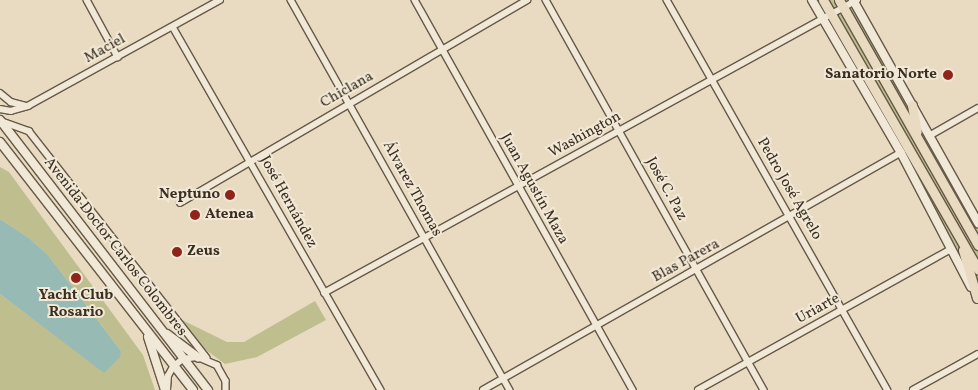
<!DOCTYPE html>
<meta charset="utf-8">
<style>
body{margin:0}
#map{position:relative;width:978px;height:390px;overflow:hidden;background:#e9dbc2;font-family:Vollkorn,serif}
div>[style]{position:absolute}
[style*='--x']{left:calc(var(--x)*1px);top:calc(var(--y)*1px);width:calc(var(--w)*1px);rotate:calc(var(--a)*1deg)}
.green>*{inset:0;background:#bfbe8e}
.water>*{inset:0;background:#97bbb4}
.roads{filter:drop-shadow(1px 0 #665947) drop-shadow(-1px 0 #665947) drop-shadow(0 1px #665947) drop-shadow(0 -1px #665947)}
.minor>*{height:5.5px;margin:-2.75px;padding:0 2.75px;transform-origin:2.75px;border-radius:2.75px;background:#f1e8d7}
.secondary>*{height:8px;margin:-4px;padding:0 4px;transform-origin:4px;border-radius:4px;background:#f1e8d7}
.primary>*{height:9px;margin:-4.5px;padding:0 4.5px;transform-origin:4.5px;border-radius:4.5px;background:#e9dbc2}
.dots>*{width:14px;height:14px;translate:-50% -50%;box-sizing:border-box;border:2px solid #f1e8d7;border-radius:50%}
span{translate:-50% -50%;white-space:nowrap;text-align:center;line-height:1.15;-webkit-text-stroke:4px #f1e8d7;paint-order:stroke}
.street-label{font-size:15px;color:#3b2e1e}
.poi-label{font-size:15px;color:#3b2e1e;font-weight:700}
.right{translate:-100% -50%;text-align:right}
.left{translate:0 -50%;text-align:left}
</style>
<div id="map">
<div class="green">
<i style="clip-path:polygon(812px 0,853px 0,978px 223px,978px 300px)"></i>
<i style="clip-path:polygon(0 167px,9px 172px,143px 355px,155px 390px,0 390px,0 294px,52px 333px,121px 351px,48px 255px,29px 238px,0 219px)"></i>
<i style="clip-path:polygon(315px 301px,326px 320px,257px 357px,225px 364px,206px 350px,180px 319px,227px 342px,244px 342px)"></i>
</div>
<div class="water">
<i style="clip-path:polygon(0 219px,29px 238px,48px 255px,121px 351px,120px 357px,104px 373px,0 294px)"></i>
</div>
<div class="roads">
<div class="minor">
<i style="--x:87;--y:0;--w:65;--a:61.5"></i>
<i style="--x:291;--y:0;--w:447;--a:60.7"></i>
<i style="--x:415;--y:0;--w:447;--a:60.8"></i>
<i style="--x:546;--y:0;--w:447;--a:60.8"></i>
<i style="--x:667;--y:0;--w:448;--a:60.5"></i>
<i style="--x:173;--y:27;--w:418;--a:60.2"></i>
<i style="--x:0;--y:93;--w:14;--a:39"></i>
<i style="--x:11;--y:102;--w:16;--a:15"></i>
<i style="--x:0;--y:109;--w:11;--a:10"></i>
<i style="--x:11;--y:111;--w:18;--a:-16"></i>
<i style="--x:28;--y:106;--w:219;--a:-28.9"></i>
<i style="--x:1;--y:121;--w:30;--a:20"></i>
<i style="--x:29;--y:131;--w:288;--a:51.9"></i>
<i style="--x:929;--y:136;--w:56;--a:-29.7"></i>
<i style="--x:180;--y:203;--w:402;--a:-30.3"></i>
<i style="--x:324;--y:293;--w:608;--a:-28.8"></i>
<i style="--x:167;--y:390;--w:14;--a:-86"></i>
<i style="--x:168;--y:376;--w:10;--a:-61"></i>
<i style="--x:173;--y:367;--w:13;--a:-39"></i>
<i style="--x:183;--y:359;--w:15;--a:-8"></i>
<i style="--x:198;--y:357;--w:21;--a:23"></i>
<i style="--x:217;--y:365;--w:18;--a:61"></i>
<i style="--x:226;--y:381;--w:9;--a:90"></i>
<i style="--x:483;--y:390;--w:481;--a:-29.6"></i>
<i style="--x:698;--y:390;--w:290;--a:-29.1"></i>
<i style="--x:913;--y:390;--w:74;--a:-29"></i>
</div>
<div class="secondary">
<i style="--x:812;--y:0;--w:177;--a:59.8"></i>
<i style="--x:901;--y:153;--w:151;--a:62.4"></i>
<i style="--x:853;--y:0;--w:256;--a:60.7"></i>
<i style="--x:0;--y:120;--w:341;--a:52.4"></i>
<i style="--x:0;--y:142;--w:314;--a:52.1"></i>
<i style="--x:167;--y:334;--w:39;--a:37"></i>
<i style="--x:148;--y:337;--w:56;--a:72.2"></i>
</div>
<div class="primary">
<i style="--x:823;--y:0;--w:311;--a:60.1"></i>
<i style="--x:839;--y:0;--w:282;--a:60.4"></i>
<i style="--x:912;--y:105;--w:27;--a:80"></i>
<i style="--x:963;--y:250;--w:50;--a:73.7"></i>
</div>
</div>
<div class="dots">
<i style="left:948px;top:75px;background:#8f2418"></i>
<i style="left:230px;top:195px;background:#8f2418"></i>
<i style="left:195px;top:215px;background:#8f2418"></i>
<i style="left:177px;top:252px;background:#8f2418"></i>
<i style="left:76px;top:278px;background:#8f2418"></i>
</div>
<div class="street-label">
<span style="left:105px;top:49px;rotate:-29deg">Maciel</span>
<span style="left:347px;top:90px;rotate:-30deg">Chiclana</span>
<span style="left:585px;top:135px;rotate:-29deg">Washington</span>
<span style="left:412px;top:189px;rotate:61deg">Álvarez Thomas</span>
<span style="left:534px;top:189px;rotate:61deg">Juan Agustín Maza</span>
<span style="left:666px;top:189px;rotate:61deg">José C. Paz</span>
<span style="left:789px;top:189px;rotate:60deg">Pedro José Agrelo</span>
<span style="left:288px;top:202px;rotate:61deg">José Hernández</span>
<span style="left:115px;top:247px;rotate:52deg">Avenida Doctor Carlos Colombres</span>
<span style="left:686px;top:261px;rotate:-29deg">Blas Parera</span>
<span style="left:818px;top:309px;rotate:-29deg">Uriarte</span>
</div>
<div class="poi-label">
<span class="right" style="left:937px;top:75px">Sanatorio Norte</span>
<span class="right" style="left:220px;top:195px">Neptuno</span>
<span class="left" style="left:205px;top:215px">Atenea</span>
<span class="left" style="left:187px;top:252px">Zeus</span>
<span style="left:76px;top:304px">Yacht Club<br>Rosario</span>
</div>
</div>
